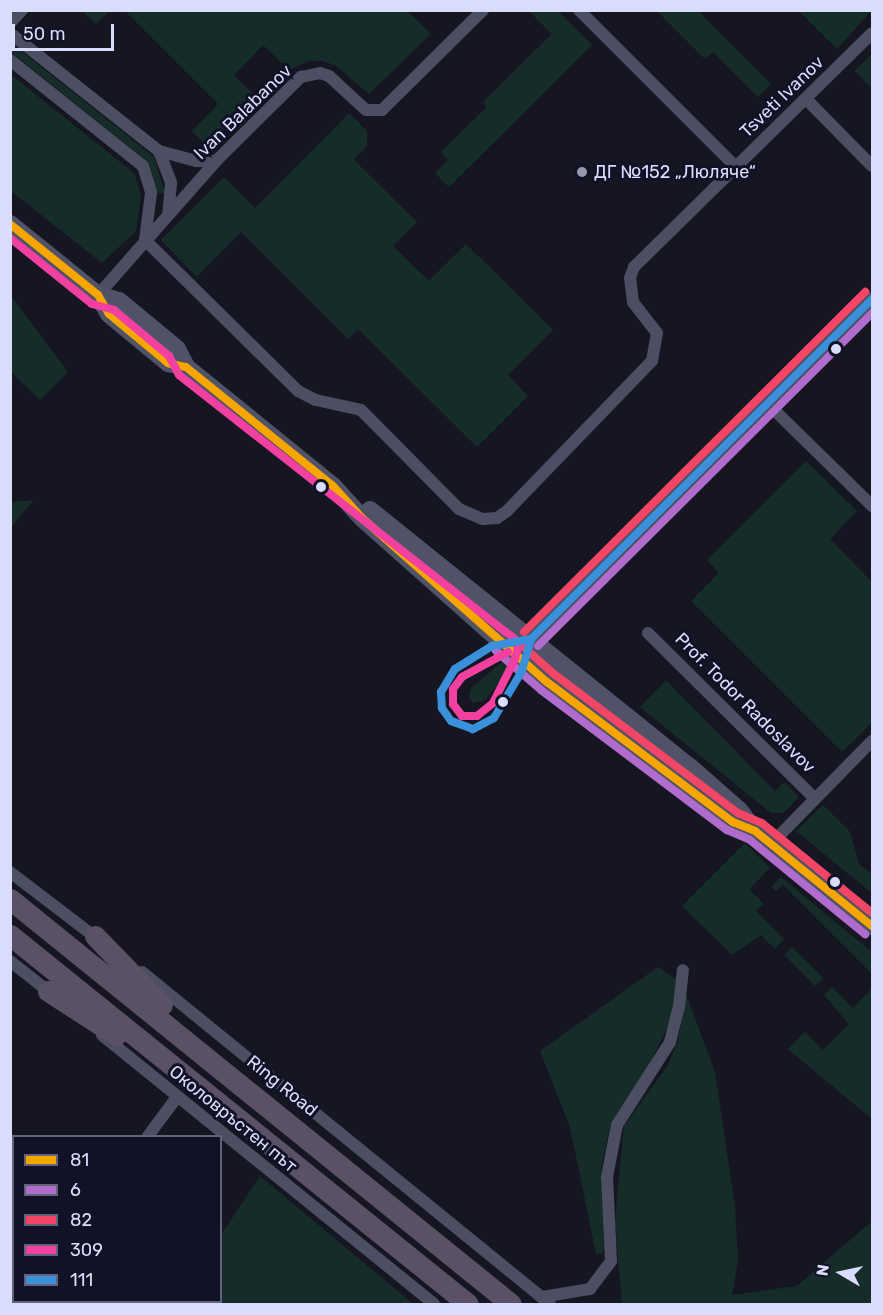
<!DOCTYPE html>
<meta charset="utf-8">
<style>
body{margin:0}
#map{position:relative;width:883px;height:1315px;overflow:hidden;background:#161622;font-family:Rubik,sans-serif}
div>[style]{position:absolute}
[style*='--x']{left:calc(var(--x)*1px);top:calc(var(--y)*1px);width:calc(var(--w)*1px);rotate:calc(var(--a)*1deg)}
.green>*{inset:0;background:#162c29;transform-origin:0 0}
.minor>*{height:12px;margin:-6px;padding:0 6px;transform-origin:6px;border-radius:6px;background:#4c4f61}
.tertiary>*{height:15px;margin:-7.5px;padding:0 7.5px;transform-origin:7.5px;border-radius:7.5px;background:#4c4f61}
.secondary>*{height:18px;margin:-9px;padding:0 9px;transform-origin:9px;border-radius:9px;background:#505267}
.trunk>*{height:21px;margin:-10.5px;padding:0 10.5px;transform-origin:10.5px;border-radius:10.5px;background:#5a5167}
.bus-1>*{height:8px;margin:-4px;padding:0 4px;transform-origin:4px;border-radius:4px;background:#f7a600}
.bus-2>*{height:8px;margin:-4px;padding:0 4px;transform-origin:4px;border-radius:4px;background:#b06ccc}
.bus-3>*{height:8px;margin:-4px;padding:0 4px;transform-origin:4px;border-radius:4px;background:#f34667}
.bus-4>*{height:8px;margin:-4px;padding:0 4px;transform-origin:4px;border-radius:4px;background:#f240a1}
.bus-5>*{height:8px;margin:-4px;padding:0 4px;transform-origin:4px;border-radius:4px;background:#3a90db}
.dots>*{width:16px;height:16px;translate:-50% -50%;box-sizing:border-box;border:3px solid #121226;border-radius:50%}
span{translate:-50% -50%;white-space:nowrap;text-align:center;line-height:1.15;-webkit-text-stroke:6px #121226;paint-order:stroke}
.street-label{font-size:18px;color:#dadcfb}
.poi-label{font-size:18px;color:#dadcfb}
.left{translate:0 -50%;text-align:left}
.frame{position:absolute;inset:0;border:12px solid #dadcfb;pointer-events:none}
.legend{position:absolute;left:12px;top:1135px;width:210px;height:168px;box-sizing:border-box;background:#121226;border:2px solid #62637b;margin:0;padding:8px 10px;list-style:none;font-size:18px;color:#dadcfb}
.legend li{display:flex;align-items:center;gap:12px;height:30px}
.legend b{width:30px;border:2px solid #62637b}
.north{position:absolute;left:811px;top:1243px;width:60px;height:60px;-webkit-text-stroke:4px #121226;paint-order:stroke;rotate:279deg;font-size:16px;font-weight:700;line-height:24px;text-align:center;color:#dadcfb}
.north::after{content:'';display:block;margin:auto;width:21px;height:27px;background:#dadcfb;clip-path:polygon(50% 0,100% 100%,50% 72%,0 100%)}
.scale{position:absolute;left:12px;top:24px;width:102px;height:27px;box-sizing:border-box;border:3px solid #dadcfb;border-top:0;padding-left:8px;font-size:18px;line-height:21px;white-space:nowrap;color:#dadcfb;-webkit-text-stroke:4px #121226;paint-order:stroke}
</style>
<div id="map">
<div class="green">
<i style="clip-path:polygon(872px 10px,837px 49px,799px 11px,799px 10px)"></i>
<i style="clip-path:polygon(82px 11px,110px 11px,96px 24px)"></i>
<i style="clip-path:polygon(125px 11px,407px 11px,431px 34px,369px 94px,335px 65px,322px 61px,308px 61px,289px 70px,263px 45px,234px 75px,257px 98px,208px 147px,192px 131px,218px 104px)"></i>
<i style="clip-path:polygon(529px 11px,558px 11px,592px 45px,449px 187px,435px 173px,448px 160px,441px 152px,487px 107px,483px 102px,552px 34px)"></i>
<i style="clip-path:polygon(657px 11px,698px 11px,771px 84px,758px 97px,713px 52px,705px 59px)"></i>
<i style="clip-path:polygon(10px 42px,154px 157px,165px 193px,157px 193px,148px 162px,11px 52px)"></i>
<i style="clip-path:polygon(872px 54px,872px 89px,855px 71px)"></i>
<i style="clip-path:polygon(10px 74px,134px 173px,141px 194px,136px 231px,102px 263px,11px 191px)"></i>
<i style="clip-path:polygon(349px 113px,367px 131px,367px 146px,354px 160px,417px 222px,393px 246px,429px 281px,466px 244px,553px 330px,508px 375px,528px 396px,477px 447px,358px 329px,348px 339px,241px 232px,197px 277px,161px 240px,224px 177px,255px 208px)"></i>
<i style="clip-path:polygon(11px 296px,68px 372px,40px 400px,11px 372px)"></i>
<i style="clip-path:polygon(806px 461px,857px 511px,830px 539px,872px 582px,872px 722px,842px 752px,691px 601px,719px 573px,707px 560px)"></i>
<i style="clip-path:polygon(34px 500px,11px 527px,11px 502px)"></i>
<i style="clip-path:polygon(508px 657px,515px 663px,485px 700px,473px 703px,469px 698px,471px 688px)"></i>
<i style="clip-path:polygon(559px 672px,680px 768px,679px 771px,553px 679px)"></i>
<i style="clip-path:polygon(666px 680px,775px 791px,784px 782px,799px 797px,783px 813px,771px 813px,640px 707px)"></i>
<i style="clip-path:polygon(823px 805px,850px 832px,859px 864px,872px 874px,872px 893px,796px 831px)"></i>
<i style="clip-path:polygon(745px 843px,770px 868px,749px 889px,764px 904px,756px 911px,784px 939px,775px 949px,761px 935px,732px 955px,682px 906px)"></i>
<i style="clip-path:polygon(781px 877px,872px 952px,872px 974px,783px 885px,776px 891px,771px 887px)"></i>
<i style="left:792px;top:947px;width:44px;height:11px;rotate:45deg"></i>
<i style="clip-path:polygon(658px 967px,677px 980px,670px 1022px,649px 1065px,611px 1123px,601px 1168px,604px 1248px,602px 1254px,596px 1254px,570px 1127px,540px 1051px)"></i>
<i style="clip-path:polygon(832px 987px,853px 1008px,872px 988px,872px 1119px,788px 1049px,805px 1032px,823px 1050px,849px 1024px,824px 995px)"></i>
<i style="clip-path:polygon(686px 994px,715px 1072px,735px 1206px,738px 1260px,732px 1295px,797px 1286px,872px 1221px,872px 1304px,622px 1304px,615px 1221px,624px 1126px,668px 1065px,678px 1041px)"></i>
<i style="clip-path:polygon(260px 1176px,413px 1304px,175px 1304px,220px 1302px,221px 1235px)"></i>
</div>
<div class="minor">
<i style="--x:579;--y:10;--w:222;--a:45"></i>
<i style="--x:10;--y:23;--w:18;--a:-47"></i>
<i style="--x:10;--y:33;--w:190;--a:38.4"></i>
<i style="--x:159;--y:151;--w:39;--a:15"></i>
<i style="--x:197;--y:161;--w:19;--a:0"></i>
<i style="--x:10;--y:60;--w:170;--a:38.6"></i>
<i style="--x:143;--y:166;--w:28;--a:73"></i>
<i style="--x:151;--y:193;--w:47;--a:97.3"></i>
<i style="--x:145;--y:240;--w:215;--a:44.6"></i>
<i style="--x:298;--y:391;--w:20;--a:27"></i>
<i style="--x:316;--y:400;--w:46;--a:12.5"></i>
<i style="--x:361;--y:410;--w:139;--a:45.3"></i>
<i style="--x:459;--y:509;--w:26;--a:23"></i>
<i style="--x:483;--y:519;--w:14;--a:-4"></i>
<i style="--x:497;--y:518;--w:12;--a:-35"></i>
<i style="--x:507;--y:511;--w:209;--a:-46"></i>
<i style="--x:652;--y:361;--w:28;--a:-80"></i>
<i style="--x:657;--y:333;--w:39;--a:-128"></i>
<i style="--x:633;--y:302;--w:24;--a:-97"></i>
<i style="--x:630;--y:278;--w:12;--a:-70"></i>
<i style="--x:634;--y:267;--w:334;--a:-44.5"></i>
<i style="--x:806;--y:99;--w:94;--a:45.4"></i>
<i style="--x:159;--y:151;--w:34;--a:69"></i>
<i style="--x:171;--y:183;--w:32;--a:95"></i>
<i style="--x:98;--y:295;--w:179;--a:-48.6"></i>
<i style="--x:216;--y:161;--w:120;--a:-44.7"></i>
<i style="--x:301;--y:77;--w:19;--a:-12"></i>
<i style="--x:320;--y:73;--w:9;--a:18"></i>
<i style="--x:329;--y:76;--w:50;--a:42.6"></i>
<i style="--x:366;--y:110;--w:16;--a:0"></i>
<i style="--x:382;--y:110;--w:142;--a:-44.7"></i>
<i style="--x:768;--y:404;--w:146;--a:44.4"></i>
<i style="--x:648;--y:633;--w:235;--a:44.8"></i>
<i style="--x:771;--y:844;--w:144;--a:-45.6"></i>
<i style="--x:10;--y:872;--w:112;--a:37.4"></i>
<i style="--x:10;--y:961;--w:53;--a:38.2"></i>
<i style="--x:142;--y:972;--w:526;--a:39.14"></i>
<i style="--x:102;--y:1035;--w:427;--a:39"></i>
<i style="--x:148;--y:1136;--w:49;--a:-53.4"></i>
<i style="--x:542;--y:1297;--w:49;--a:-9.5"></i>
<i style="--x:590;--y:1289;--w:35;--a:-53"></i>
<i style="--x:611;--y:1261;--w:84;--a:-92.7"></i>
<i style="--x:607;--y:1177;--w:53;--a:-79.1"></i>
<i style="--x:617;--y:1125;--w:98;--a:-57.4"></i>
<i style="--x:670;--y:1042;--w:36;--a:-76"></i>
<i style="--x:679;--y:1007;--w:37;--a:-84"></i>
<i style="--x:33;--y:1304;--w:3;--a:-45"></i>
</div>
<div class="tertiary">
<i style="--x:525;--y:663;--w:25;--a:-76"></i>
<i style="--x:531;--y:639;--w:21;--a:-45"></i>
<i style="--x:546;--y:624;--w:460;--a:-44.9"></i>
</div>
<div class="secondary">
<i style="--x:10;--y:224;--w:113;--a:38.9"></i>
<i style="--x:98;--y:295;--w:22;--a:60"></i>
<i style="--x:109;--y:314;--w:77;--a:39.7"></i>
<i style="--x:168;--y:363;--w:18;--a:13"></i>
<i style="--x:186;--y:367;--w:189;--a:39"></i>
<i style="--x:333;--y:486;--w:43;--a:47.8"></i>
<i style="--x:362;--y:518;--w:247;--a:41.6"></i>
<i style="--x:547;--y:682;--w:233;--a:37"></i>
<i style="--x:733;--y:822;--w:24;--a:22"></i>
<i style="--x:98;--y:295;--w:22;--a:16"></i>
<i style="--x:119;--y:301;--w:75;--a:39.6"></i>
<i style="--x:177;--y:349;--w:20;--a:63"></i>
<i style="--x:370;--y:510;--w:410;--a:38.8"></i>
<i style="--x:690;--y:767;--w:65;--a:41.3"></i>
<i style="--x:739;--y:810;--w:26;--a:53"></i>
<i style="--x:755;--y:831;--w:151;--a:39.1"></i>
</div>
<div class="trunk">
<i style="--x:10;--y:899;--w:644;--a:38.95"></i>
<i style="--x:10;--y:935;--w:588;--a:38.86"></i>
<i style="--x:95;--y:936;--w:96;--a:45.8"></i>
<i style="--x:48;--y:991;--w:81;--a:32.9"></i>
</div>
<div class="bus-1">
<i style="--x:10;--y:224;--w:113;--a:38.9"></i>
<i style="--x:98;--y:295;--w:22;--a:60"></i>
<i style="--x:109;--y:314;--w:77;--a:39.7"></i>
<i style="--x:168;--y:363;--w:18;--a:13"></i>
<i style="--x:186;--y:367;--w:189;--a:39"></i>
<i style="--x:333;--y:486;--w:43;--a:47.8"></i>
<i style="--x:362;--y:518;--w:247;--a:41.6"></i>
<i style="--x:547;--y:682;--w:233;--a:37"></i>
<i style="--x:733;--y:822;--w:24;--a:22"></i>
<i style="--x:755;--y:831;--w:151;--a:39.1"></i>
</div>
<div class="bus-2">
<i style="--x:538;--y:646;--w:472;--a:-44.9"></i>
<i style="--x:496;--y:651;--w:60;--a:40.9"></i>
<i style="--x:541;--y:690;--w:233;--a:37"></i>
<i style="--x:727;--y:830;--w:25;--a:23"></i>
<i style="--x:750;--y:840;--w:149;--a:39.3"></i>
</div>
<div class="bus-3">
<i style="--x:524;--y:632;--w:482;--a:-44.9"></i>
<i style="--x:510;--y:635;--w:59;--a:41.6"></i>
<i style="--x:554;--y:674;--w:231;--a:37.1"></i>
<i style="--x:738;--y:813;--w:26;--a:23"></i>
<i style="--x:762;--y:823;--w:142;--a:39.3"></i>
</div>
<div class="bus-4">
<i style="--x:10;--y:238;--w:105;--a:38.8"></i>
<i style="--x:92;--y:304;--w:23;--a:15"></i>
<i style="--x:114;--y:310;--w:72;--a:39.9"></i>
<i style="--x:169;--y:356;--w:21;--a:62"></i>
<i style="--x:179;--y:375;--w:417;--a:38.2"></i>
<i style="--x:508;--y:652;--w:52;--a:151.5"></i>
<i style="--x:462;--y:677;--w:15;--a:127"></i>
<i style="--x:453;--y:689;--w:15;--a:90"></i>
<i style="--x:453;--y:704;--w:15;--a:53"></i>
<i style="--x:462;--y:716;--w:15;--a:0"></i>
<i style="--x:477;--y:716;--w:21;--a:-39"></i>
<i style="--x:493;--y:703;--w:49;--a:-63.4"></i>
<i style="--x:515;--y:659;--w:16;--a:-76"></i>
<i style="--x:519;--y:643;--w:9;--a:-139"></i>
</div>
<div class="bus-5">
<i style="--x:531;--y:639;--w:33;--a:106"></i>
<i style="--x:522;--y:671;--w:55;--a:120.8"></i>
<i style="--x:494;--y:718;--w:24;--a:152"></i>
<i style="--x:473;--y:729;--w:23;--a:-160"></i>
<i style="--x:451;--y:721;--w:16;--a:-125"></i>
<i style="--x:442;--y:708;--w:16;--a:-94"></i>
<i style="--x:441;--y:692;--w:27;--a:-59"></i>
<i style="--x:455;--y:669;--w:44;--a:-31.9"></i>
<i style="--x:492;--y:646;--w:40;--a:-10"></i>
<i style="--x:531;--y:639;--w:482;--a:-44.9"></i>
</div>
<div class="dots">
<i style="left:582px;top:172px;background:#9597af"></i>
<i style="left:836px;top:349px;background:#dadcfb"></i>
<i style="left:321px;top:487px;background:#dadcfb"></i>
<i style="left:503px;top:702px;background:#dadcfb"></i>
<i style="left:835px;top:882px;background:#dadcfb"></i>
</div>
<div class="street-label">
<span style="left:782px;top:97px;rotate:-44deg">Tsveti Ivanov</span>
<span style="left:243px;top:112px;rotate:-44deg">Ivan Balabanov</span>
<span style="left:745px;top:703px;rotate:45deg">Prof. Todor Radoslavov</span>
<span style="left:282px;top:1086px;rotate:39deg">Ring Road</span>
<span style="left:233px;top:1119px;rotate:39deg">Околовръстен път</span>
</div>
<div class="poi-label">
<span class="left" style="left:594px;top:172px">ДГ №152 „Люляче“</span>
</div>
<div class="frame"></div>
<ul class="legend">
<li><b style="height:8px;background:#f7a600"></b>81</li>
<li><b style="height:8px;background:#b06ccc"></b>6</li>
<li><b style="height:8px;background:#f34667"></b>82</li>
<li><b style="height:8px;background:#f240a1"></b>309</li>
<li><b style="height:8px;background:#3a90db"></b>111</li>
</ul>
<div class="north">N</div>
<div class="scale">50 m</div>
</div>
